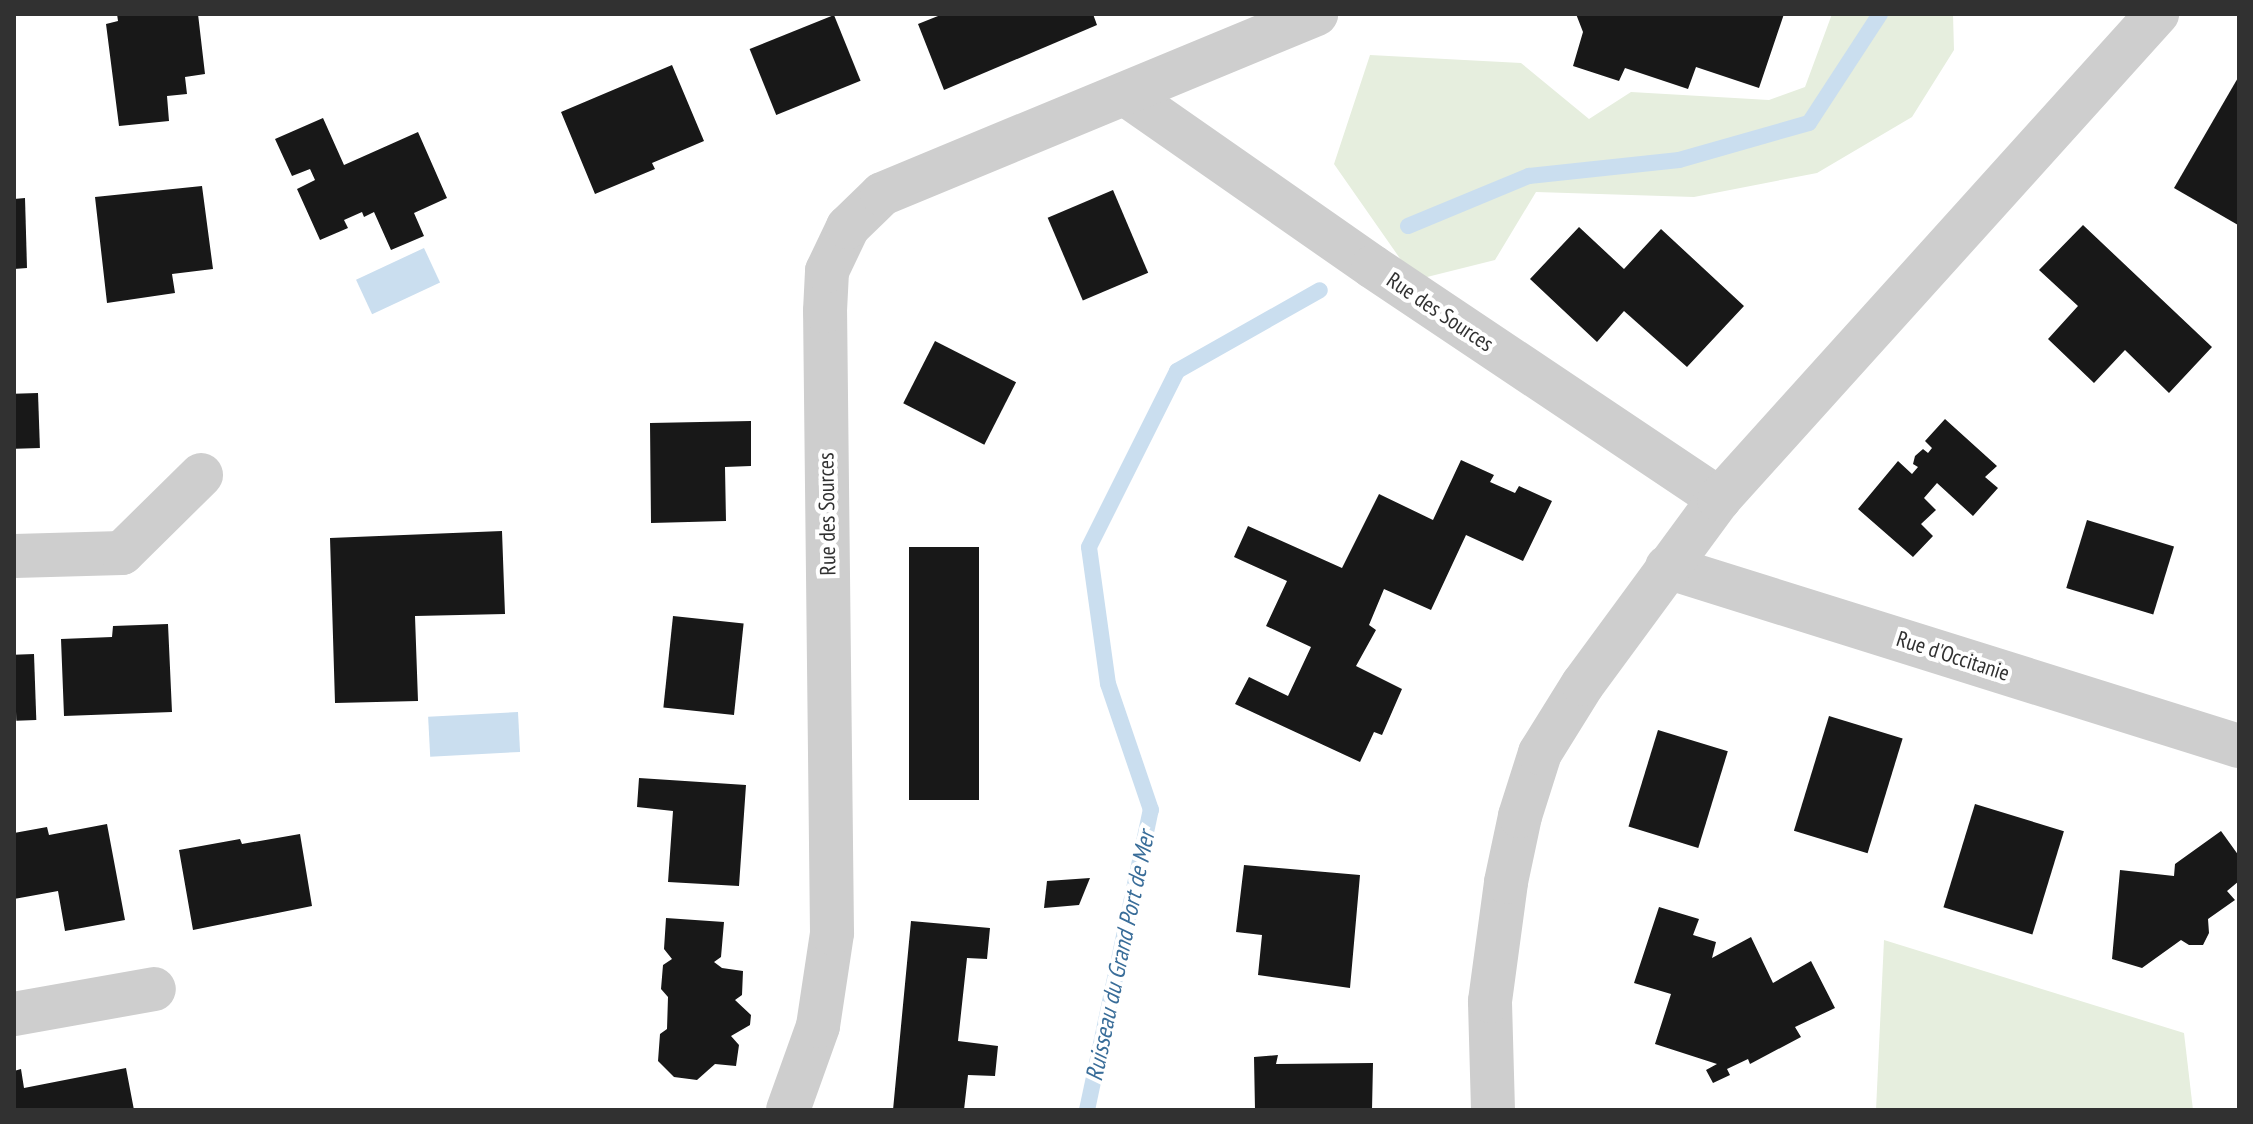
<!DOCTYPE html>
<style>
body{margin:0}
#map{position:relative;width:2253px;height:1124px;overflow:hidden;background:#fff;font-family:"PT Sans Narrow",sans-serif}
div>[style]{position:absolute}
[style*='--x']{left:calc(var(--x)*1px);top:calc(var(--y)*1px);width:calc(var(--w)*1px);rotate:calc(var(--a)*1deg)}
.green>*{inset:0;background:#e6eede}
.water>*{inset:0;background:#cadeef;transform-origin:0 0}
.stream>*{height:16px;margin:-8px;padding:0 8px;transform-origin:8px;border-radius:8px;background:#cadeef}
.building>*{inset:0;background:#181818;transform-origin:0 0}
.minor>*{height:44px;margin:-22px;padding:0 22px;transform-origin:22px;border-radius:22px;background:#cecece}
span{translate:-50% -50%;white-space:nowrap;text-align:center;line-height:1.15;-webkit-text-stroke:8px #fff;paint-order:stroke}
.street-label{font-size:22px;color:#313131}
.water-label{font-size:24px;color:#396d99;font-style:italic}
.frame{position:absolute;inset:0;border:16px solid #313131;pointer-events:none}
</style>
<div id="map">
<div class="green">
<i style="clip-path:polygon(1832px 14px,1953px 14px,1954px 50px,1912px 117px,1817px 173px,1694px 197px,1536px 192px,1495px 260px,1415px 280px,1334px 164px,1370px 55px,1521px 63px,1589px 119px,1631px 92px,1769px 100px,1805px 87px)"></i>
<i style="clip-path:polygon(1884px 940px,2184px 1033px,2193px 1110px,1876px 1110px)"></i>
</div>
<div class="water">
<i style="left:424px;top:248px;width:38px;height:75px;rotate:65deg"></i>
<i style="left:518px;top:712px;width:40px;height:90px;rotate:87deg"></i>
</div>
<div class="stream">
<i style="--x:1408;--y:226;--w:131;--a:-22.5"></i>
<i style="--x:1529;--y:176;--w:151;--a:-6.1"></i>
<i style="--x:1679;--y:160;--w:135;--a:-15.9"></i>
<i style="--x:1809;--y:123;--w:130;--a:-56.9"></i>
<i style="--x:1087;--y:1110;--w:307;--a:-78"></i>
<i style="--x:1151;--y:810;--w:133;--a:-108.8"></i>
<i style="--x:1108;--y:684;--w:138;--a:-97.9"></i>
<i style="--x:1089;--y:547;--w:197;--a:-63.4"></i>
<i style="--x:1177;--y:371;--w:164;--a:-29.5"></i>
</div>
<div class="building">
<i style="clip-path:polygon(117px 14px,198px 14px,205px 74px,185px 77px,187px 94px,167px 96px,169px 121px,119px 126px,106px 24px,118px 21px)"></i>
<i style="clip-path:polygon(943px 14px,1093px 14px,1097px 25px,944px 90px,918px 24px)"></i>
<i style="clip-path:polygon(1576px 14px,1784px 14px,1759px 88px,1696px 67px,1688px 89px,1625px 68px,1619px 81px,1573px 66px,1583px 32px)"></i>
<i style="left:834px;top:15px;width:71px;height:91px;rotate:68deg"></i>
<i style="clip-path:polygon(672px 65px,704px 141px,652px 163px,655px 169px,595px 194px,561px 112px)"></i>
<i style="clip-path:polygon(2239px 76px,2239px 224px,2238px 225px,2174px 188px)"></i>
<i style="clip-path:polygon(323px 118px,344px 165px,418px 132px,447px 198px,414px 213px,424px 236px,391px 250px,374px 212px,364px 217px,362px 212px,344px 220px,348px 228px,320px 240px,297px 189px,315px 180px,310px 169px,292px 176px,275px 139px)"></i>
<i style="clip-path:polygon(202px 186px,213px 269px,172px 274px,175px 293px,107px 303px,95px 197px)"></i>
<i style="left:1113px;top:190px;width:90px;height:71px;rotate:67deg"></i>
<i style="clip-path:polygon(25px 198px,27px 268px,14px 269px,14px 199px)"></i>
<i style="clip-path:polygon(2083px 225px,2212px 347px,2169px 393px,2125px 350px,2094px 383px,2048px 339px,2078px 306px,2039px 270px)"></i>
<i style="clip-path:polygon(1579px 227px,1624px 269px,1661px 229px,1744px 306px,1687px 367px,1624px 311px,1597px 342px,1530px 279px)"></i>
<i style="left:935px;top:341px;width:91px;height:70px;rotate:27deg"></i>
<i style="left:38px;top:393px;width:55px;height:24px;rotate:88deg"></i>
<i style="clip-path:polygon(1945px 419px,1997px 466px,1985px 477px,1998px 488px,1973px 516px,1937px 483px,1924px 498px,1936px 510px,1921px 524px,1933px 536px,1913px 557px,1858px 509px,1898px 461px,1912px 474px,1918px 467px,1913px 464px,1915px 456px,1923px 449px,1928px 453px,1932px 448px,1925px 441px)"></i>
<i style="clip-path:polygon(751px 421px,751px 466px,725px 467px,726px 521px,651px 523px,650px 423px)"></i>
<i style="clip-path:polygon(1461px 460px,1494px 475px,1490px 482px,1515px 493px,1519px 486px,1552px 501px,1523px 561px,1466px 535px,1431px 610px,1384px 589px,1369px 625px,1376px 630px,1356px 666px,1402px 689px,1382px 735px,1374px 732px,1360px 762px,1235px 704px,1249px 677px,1288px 696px,1311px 647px,1266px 626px,1287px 581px,1234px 557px,1248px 526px,1342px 568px,1379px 494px,1433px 520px)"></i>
<i style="left:2087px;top:520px;width:91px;height:71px;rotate:17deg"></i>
<i style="clip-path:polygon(502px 531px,505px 614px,415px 616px,418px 701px,335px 703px,330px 538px)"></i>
<i style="left:979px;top:547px;width:253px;height:70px;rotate:90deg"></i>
<i style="left:673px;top:616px;width:71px;height:92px;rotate:6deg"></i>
<i style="clip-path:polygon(168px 624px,172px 712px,64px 716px,61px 639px,112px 637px,113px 626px)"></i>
<i style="left:34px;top:654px;width:66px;height:20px;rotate:88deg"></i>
<i style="left:1829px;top:716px;width:77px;height:120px;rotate:17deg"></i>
<i style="left:1658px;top:730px;width:73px;height:101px;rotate:17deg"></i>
<i style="clip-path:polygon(639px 778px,746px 785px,739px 886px,668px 882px,673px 811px,637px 807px)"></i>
<i style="left:1975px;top:804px;width:93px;height:108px;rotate:17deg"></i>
<i style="clip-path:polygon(107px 824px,125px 920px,65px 931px,58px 891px,14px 899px,14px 833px,47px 827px,49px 835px)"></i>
<i style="clip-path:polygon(2221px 831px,2239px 856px,2239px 881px,2227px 891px,2235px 900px,2208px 919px,2209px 933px,2203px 945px,2189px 945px,2181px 940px,2142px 968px,2112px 959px,2120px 870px,2174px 876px,2175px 864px)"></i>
<i style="clip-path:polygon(300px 834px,312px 906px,193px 930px,179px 850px,240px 839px,242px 844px)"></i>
<i style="clip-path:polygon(1244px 865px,1360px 875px,1350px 988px,1258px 975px,1262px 935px,1236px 932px)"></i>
<i style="clip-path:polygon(1090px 878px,1079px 905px,1044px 908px,1047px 881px)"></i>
<i style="clip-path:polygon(1659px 907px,1699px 919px,1693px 935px,1716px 942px,1712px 958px,1751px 937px,1773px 983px,1811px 961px,1835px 1008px,1795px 1027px,1801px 1037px,1750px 1064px,1748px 1059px,1727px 1069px,1730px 1075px,1713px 1083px,1706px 1070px,1717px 1064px,1655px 1044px,1671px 994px,1634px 983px)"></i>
<i style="clip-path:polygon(666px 918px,724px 922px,721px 957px,714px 962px,722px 968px,743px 971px,742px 995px,735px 1000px,751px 1015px,750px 1025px,731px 1036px,739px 1045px,736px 1066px,715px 1064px,697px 1080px,674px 1077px,658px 1061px,660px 1034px,667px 1029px,668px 997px,661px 989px,663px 965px,672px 959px,664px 949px)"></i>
<i style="clip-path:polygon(911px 921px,990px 928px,987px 959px,967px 958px,958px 1041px,998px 1046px,995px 1076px,968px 1075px,964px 1110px,893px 1110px)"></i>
<i style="clip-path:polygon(1278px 1055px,1276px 1064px,1373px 1063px,1372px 1110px,1255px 1110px,1254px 1057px)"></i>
<i style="clip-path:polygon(126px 1068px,134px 1110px,14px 1110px,14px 1071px,21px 1069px,24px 1088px)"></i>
</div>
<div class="minor">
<i style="--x:1125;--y:94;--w:302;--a:34.9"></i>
<i style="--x:1373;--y:267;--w:417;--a:33.8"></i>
<i style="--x:14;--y:556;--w:108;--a:-1.6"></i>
<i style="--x:122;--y:553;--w:111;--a:-44.6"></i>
<i style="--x:1667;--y:567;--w:599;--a:17.38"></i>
<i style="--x:14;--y:1014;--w:142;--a:-10.1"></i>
<i style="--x:788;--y:1110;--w:89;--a:-70.3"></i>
<i style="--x:818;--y:1026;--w:94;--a:-81.4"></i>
<i style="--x:832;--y:933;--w:622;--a:-90.64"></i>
<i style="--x:825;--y:311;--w:40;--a:-87.1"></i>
<i style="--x:827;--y:271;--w:49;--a:-64.5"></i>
<i style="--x:848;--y:227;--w:47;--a:-44.1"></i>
<i style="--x:882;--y:194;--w:470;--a:-22.5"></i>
<i style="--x:1493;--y:1110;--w:109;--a:-91.6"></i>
<i style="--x:1490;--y:1001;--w:120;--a:-82.3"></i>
<i style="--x:1506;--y:882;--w:67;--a:-78"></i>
<i style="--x:1520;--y:816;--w:66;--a:-72.4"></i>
<i style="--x:1540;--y:753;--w:81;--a:-58.1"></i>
<i style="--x:1583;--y:684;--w:230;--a:-53.7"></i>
<i style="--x:1719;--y:499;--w:654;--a:-47.92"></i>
</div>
<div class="street-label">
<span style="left:1440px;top:312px;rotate:34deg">Rue des Sources</span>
<span style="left:827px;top:514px;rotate:-91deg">Rue des Sources</span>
<span style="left:1953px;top:656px;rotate:18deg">Rue d'Occitanie</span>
</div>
<div class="water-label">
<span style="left:1120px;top:956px;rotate:-78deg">Ruisseau du Grand Port de Mer</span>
</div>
<div class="frame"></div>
</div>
